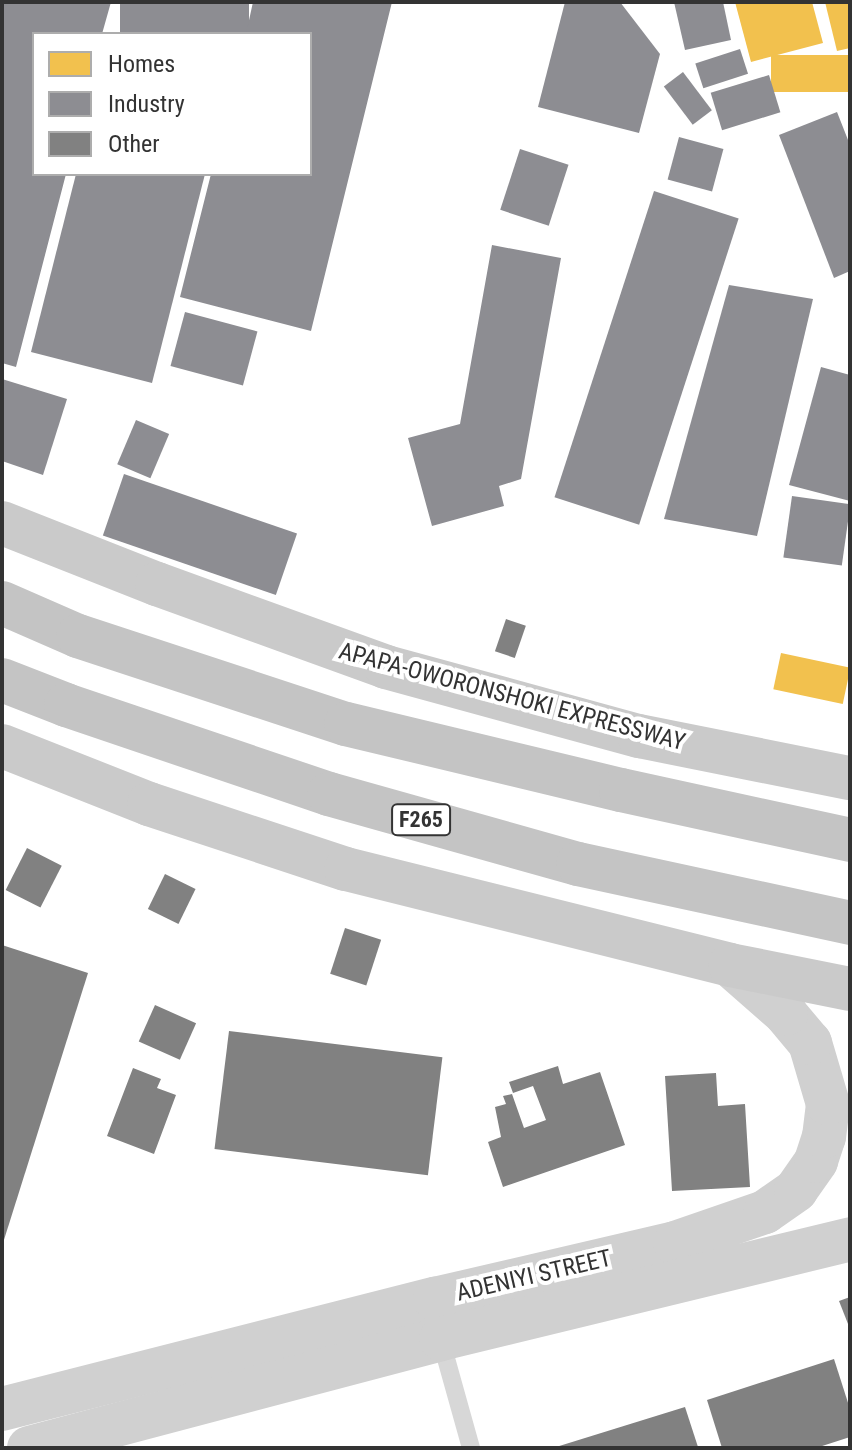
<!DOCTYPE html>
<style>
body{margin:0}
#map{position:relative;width:852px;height:1450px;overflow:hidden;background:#fff;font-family:"Roboto Condensed",sans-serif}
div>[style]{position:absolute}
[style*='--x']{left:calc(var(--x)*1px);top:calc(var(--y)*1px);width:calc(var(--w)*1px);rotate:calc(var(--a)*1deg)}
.homes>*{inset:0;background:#f2c14e;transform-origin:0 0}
.industry>*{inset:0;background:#8d8d92;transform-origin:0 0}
.building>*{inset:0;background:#818181;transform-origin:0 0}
.lane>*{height:18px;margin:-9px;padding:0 9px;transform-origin:9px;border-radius:9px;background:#d7d7d7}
.secondary>*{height:44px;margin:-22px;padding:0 22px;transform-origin:22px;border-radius:22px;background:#d0d0d0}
.primary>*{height:44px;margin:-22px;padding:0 22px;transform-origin:22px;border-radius:22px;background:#cacaca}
.highway>*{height:44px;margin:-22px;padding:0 22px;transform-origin:22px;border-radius:22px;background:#c4c4c4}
span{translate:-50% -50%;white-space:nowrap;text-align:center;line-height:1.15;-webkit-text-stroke:8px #fff;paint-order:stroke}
.shield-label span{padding:2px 6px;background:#fff;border:2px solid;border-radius:6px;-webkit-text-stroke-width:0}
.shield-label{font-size:22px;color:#333;font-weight:700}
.street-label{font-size:24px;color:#333}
.frame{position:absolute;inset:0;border:4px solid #333;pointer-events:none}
.legend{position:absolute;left:32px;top:32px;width:280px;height:144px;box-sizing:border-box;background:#fff;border:2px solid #adadad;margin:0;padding:10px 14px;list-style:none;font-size:24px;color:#333}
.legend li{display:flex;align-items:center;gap:16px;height:40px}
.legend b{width:40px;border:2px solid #adadad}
</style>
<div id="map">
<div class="homes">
<i style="clip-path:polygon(735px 2px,812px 2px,823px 43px,751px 62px)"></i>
<i style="clip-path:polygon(825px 2px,850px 2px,850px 48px,837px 51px)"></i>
<i style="left:850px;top:55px;width:37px;height:79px;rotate:90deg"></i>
<i style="left:781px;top:653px;width:71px;height:37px;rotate:12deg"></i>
</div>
<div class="industry">
<i style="clip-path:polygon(2px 2px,111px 2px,102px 34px,34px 34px,34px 174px,66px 174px,16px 367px,2px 363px)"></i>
<i style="left:120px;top:2px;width:129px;height:33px"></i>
<i style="clip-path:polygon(253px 2px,392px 2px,311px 331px,180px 297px,211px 174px,310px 174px,310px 34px,246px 34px)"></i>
<i style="clip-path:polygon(565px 2px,620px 2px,660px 54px,639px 133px,538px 107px)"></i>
<i style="clip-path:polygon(674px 2px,723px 2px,731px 40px,685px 50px)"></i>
<i style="left:740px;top:49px;width:26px;height:47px;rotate:72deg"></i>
<i style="left:683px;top:72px;width:48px;height:24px;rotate:53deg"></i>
<i style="left:769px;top:75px;width:39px;height:61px;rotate:73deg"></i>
<i style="clip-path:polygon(837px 112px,850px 145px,850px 271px,834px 278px,779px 135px)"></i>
<i style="left:679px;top:137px;width:46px;height:44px;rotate:15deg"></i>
<i style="left:520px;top:149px;width:51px;height:64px;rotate:18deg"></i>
<i style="clip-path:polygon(76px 174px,205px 174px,152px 383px,31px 352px)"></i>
<i style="left:654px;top:191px;width:89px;height:322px;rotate:18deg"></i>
<i style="clip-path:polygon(492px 245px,561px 258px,521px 479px,499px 486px,504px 506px,432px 526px,408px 438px,460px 424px)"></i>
<i style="clip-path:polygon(729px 285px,813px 299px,757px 536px,664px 519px)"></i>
<i style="left:185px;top:312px;width:75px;height:56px;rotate:15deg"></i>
<i style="clip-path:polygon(821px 367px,850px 375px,850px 501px,789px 485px)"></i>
<i style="clip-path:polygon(2px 379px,67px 399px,43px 475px,2px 461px)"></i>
<i style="left:136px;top:420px;width:36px;height:48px;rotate:23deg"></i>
<i style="left:124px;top:474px;width:183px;height:65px;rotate:19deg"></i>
<i style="left:792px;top:496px;width:59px;height:62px;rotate:8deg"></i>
</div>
<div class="building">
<i style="left:506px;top:619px;width:21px;height:34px;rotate:19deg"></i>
<i style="left:27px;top:848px;width:39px;height:47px;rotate:27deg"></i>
<i style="left:165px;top:874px;width:34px;height:39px;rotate:26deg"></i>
<i style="left:345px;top:928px;width:38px;height:48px;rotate:18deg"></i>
<i style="clip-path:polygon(2px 945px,88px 973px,3px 1243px,2px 1243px)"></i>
<i style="left:155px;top:1005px;width:45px;height:40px;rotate:24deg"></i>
<i style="left:229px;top:1031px;width:215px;height:119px;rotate:7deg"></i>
<i style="clip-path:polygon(558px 1066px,563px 1084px,600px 1072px,625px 1145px,503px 1187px,488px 1142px,501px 1137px,495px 1107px,506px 1104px,503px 1096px,512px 1094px,524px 1128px,546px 1120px,533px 1086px,513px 1093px,509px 1082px)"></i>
<i style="clip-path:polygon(133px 1068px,161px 1079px,157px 1088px,176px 1095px,154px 1154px,107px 1136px)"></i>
<i style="clip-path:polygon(716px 1073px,718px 1106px,745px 1104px,750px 1187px,672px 1191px,665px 1076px)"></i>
<i style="clip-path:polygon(850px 1297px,850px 1329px,839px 1301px)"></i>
<i style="clip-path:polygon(834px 1359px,850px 1409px,850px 1437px,816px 1448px,722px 1448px,707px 1400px)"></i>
<i style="clip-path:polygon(685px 1407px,698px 1447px,556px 1448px,556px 1447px)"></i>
</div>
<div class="lane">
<i style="--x:440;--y:1337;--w:115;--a:74.4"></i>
</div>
<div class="secondary">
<i style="--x:2;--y:1409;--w:447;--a:-14.3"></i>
<i style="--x:435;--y:1299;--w:246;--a:-13.1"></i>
<i style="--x:675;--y:1243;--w:95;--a:-19"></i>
<i style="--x:765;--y:1212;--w:38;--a:-35"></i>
<i style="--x:796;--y:1190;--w:35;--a:-55"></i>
<i style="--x:816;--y:1161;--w:25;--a:-72"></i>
<i style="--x:824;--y:1137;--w:33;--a:-83"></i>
<i style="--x:828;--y:1104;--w:64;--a:-106.4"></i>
<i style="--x:810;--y:1043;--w:38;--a:-130"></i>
<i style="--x:786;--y:1014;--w:74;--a:-138.8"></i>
<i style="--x:29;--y:1448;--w:426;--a:-14.8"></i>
<i style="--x:441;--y:1339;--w:421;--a:-13.7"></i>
</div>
<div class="primary">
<i style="--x:2;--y:523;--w:167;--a:21.5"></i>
<i style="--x:157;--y:584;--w:244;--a:19.9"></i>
<i style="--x:386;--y:667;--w:262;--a:15.3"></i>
<i style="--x:639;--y:736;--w:215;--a:11.3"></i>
<i style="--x:2;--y:746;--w:158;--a:21.5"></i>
<i style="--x:149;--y:804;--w:207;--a:18.3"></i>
<i style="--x:346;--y:869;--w:396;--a:14"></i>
<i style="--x:730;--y:965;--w:122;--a:11.3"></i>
</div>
<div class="highway">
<i style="--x:2;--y:603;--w:83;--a:23.5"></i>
<i style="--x:78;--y:636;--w:282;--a:18.2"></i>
<i style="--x:346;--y:724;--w:283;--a:13.5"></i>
<i style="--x:621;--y:790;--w:234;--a:12.3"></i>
<i style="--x:2;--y:680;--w:69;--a:21.3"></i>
<i style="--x:66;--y:705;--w:278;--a:18.7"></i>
<i style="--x:329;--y:794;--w:259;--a:15.7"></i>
<i style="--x:578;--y:864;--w:278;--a:12.2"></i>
</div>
<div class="shield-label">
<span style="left:421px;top:820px">F265</span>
</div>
<div class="street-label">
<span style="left:512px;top:697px;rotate:15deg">APAPA-OWORONSHOKI EXPRESSWAY</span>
<span style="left:534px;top:1276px;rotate:-13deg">ADENIYI STREET</span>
</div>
<div class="frame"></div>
<ul class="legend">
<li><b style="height:22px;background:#f2c14e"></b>Homes</li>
<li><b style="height:22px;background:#8d8d92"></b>Industry</li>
<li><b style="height:22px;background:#818181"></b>Other</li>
</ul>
</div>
